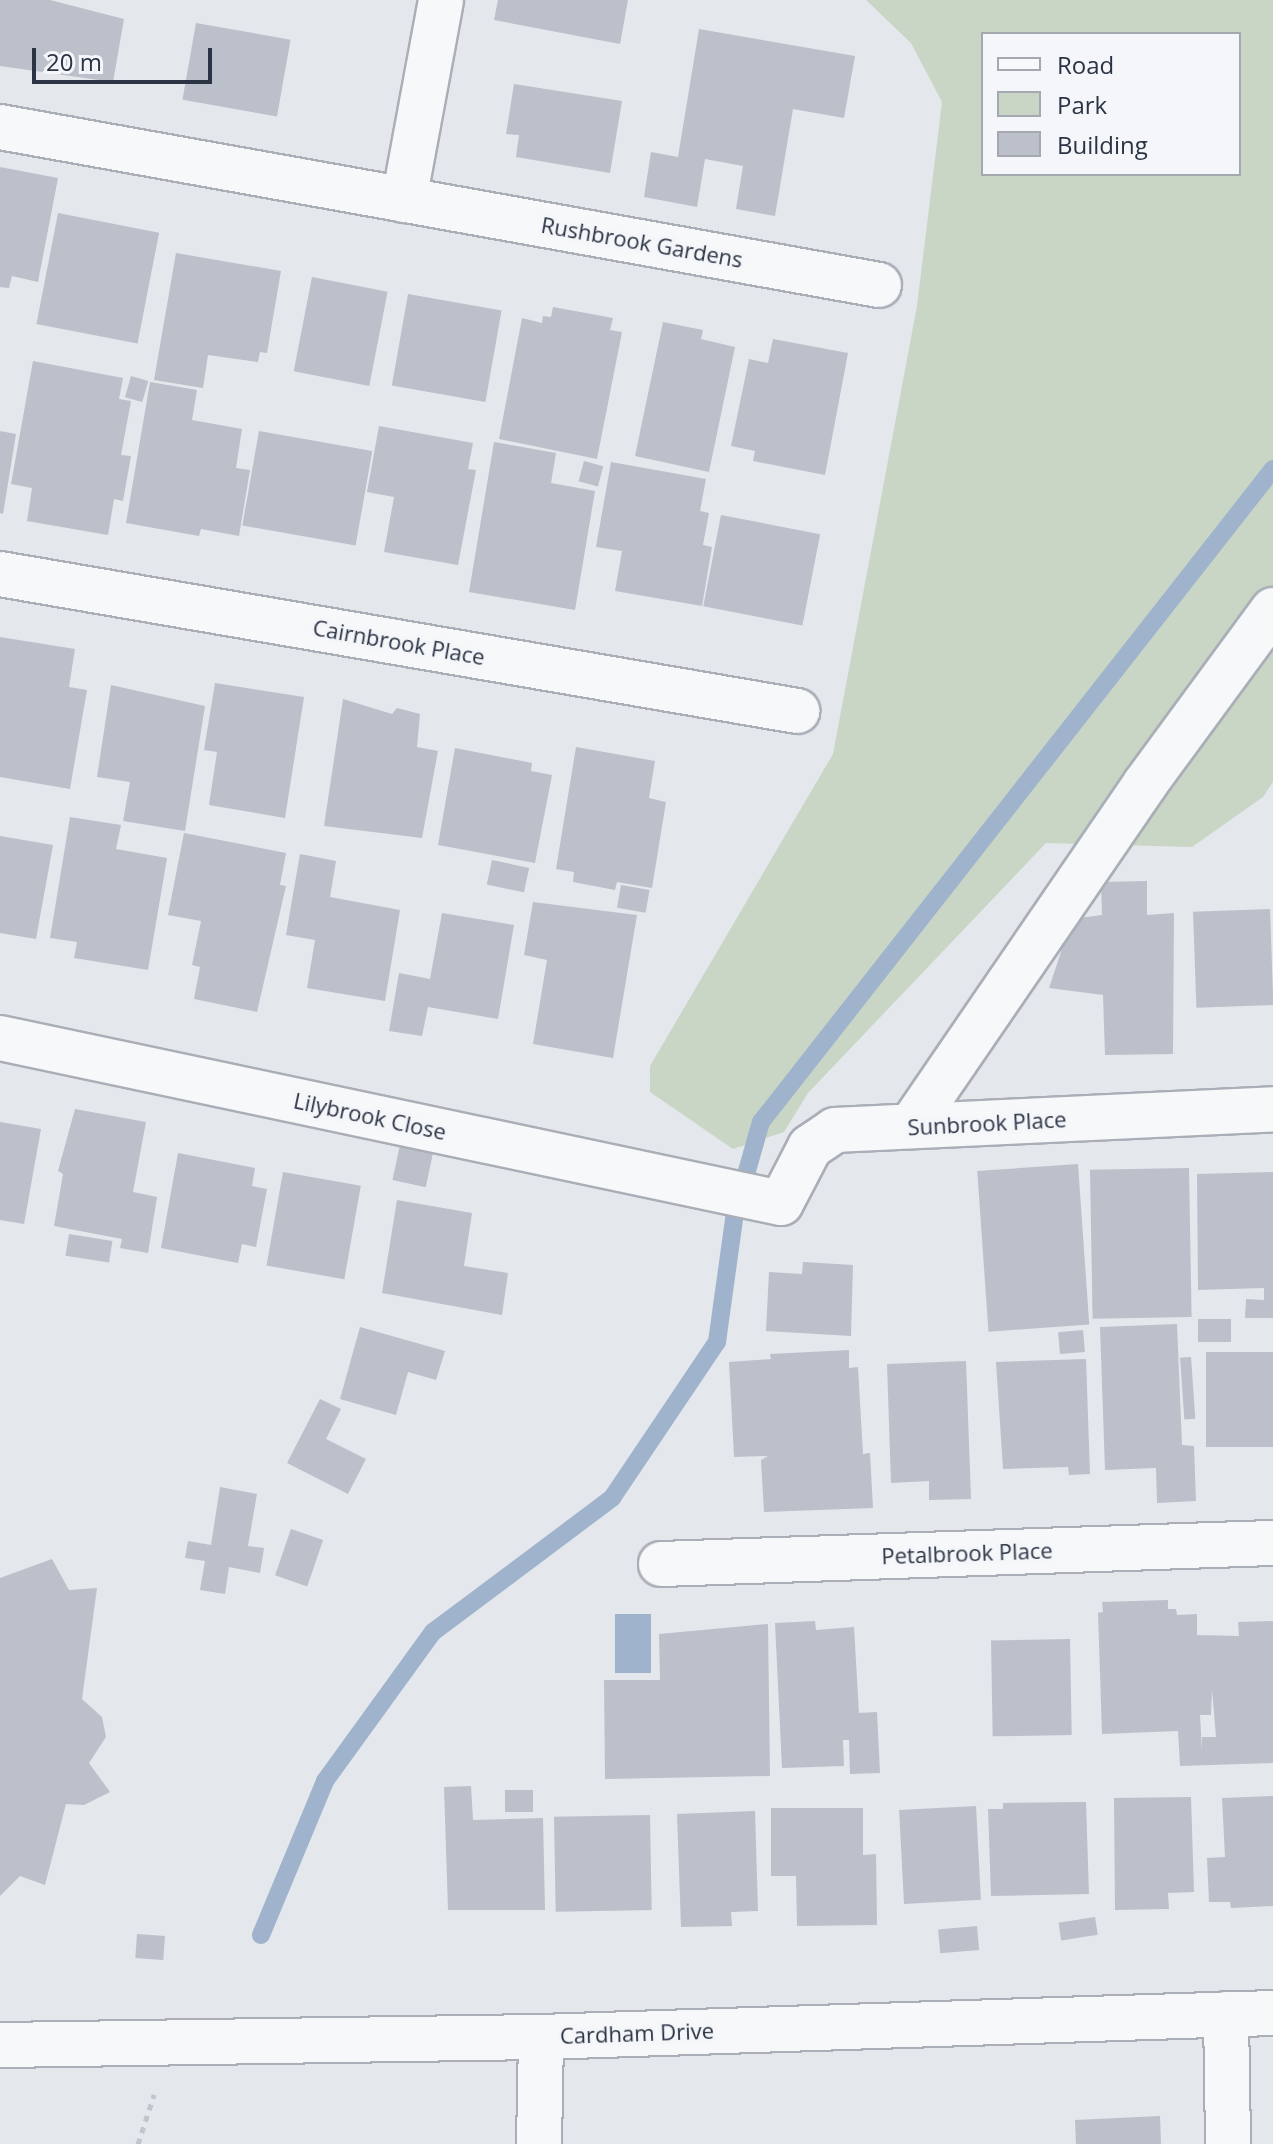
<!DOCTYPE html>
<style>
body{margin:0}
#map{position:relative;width:1273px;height:2144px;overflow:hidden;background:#e4e7ec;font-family:"Open Sans",sans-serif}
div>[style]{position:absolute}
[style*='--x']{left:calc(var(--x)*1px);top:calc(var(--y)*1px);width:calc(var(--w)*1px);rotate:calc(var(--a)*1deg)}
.green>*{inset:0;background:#c9d6c5}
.water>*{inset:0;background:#9fb4cc;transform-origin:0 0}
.stream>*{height:18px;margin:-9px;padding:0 9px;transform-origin:9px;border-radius:9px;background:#9fb4cc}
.building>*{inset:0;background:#bbc0ca;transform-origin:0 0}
.path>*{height:5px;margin-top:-2.5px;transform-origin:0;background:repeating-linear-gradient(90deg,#c2c5cb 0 6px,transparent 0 12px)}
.roads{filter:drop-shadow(2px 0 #a9aeb7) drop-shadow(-2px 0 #a9aeb7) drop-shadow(0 2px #a9aeb7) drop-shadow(0 -2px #a9aeb7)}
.minor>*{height:44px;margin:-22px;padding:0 22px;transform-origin:22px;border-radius:22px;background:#f7f8fa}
span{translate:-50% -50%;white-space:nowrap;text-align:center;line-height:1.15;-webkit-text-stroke:7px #f4f6f9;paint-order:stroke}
.street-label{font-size:22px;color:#2b3445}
.legend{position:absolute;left:981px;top:32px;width:260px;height:144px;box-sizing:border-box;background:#f4f6f9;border:2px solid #a4a8b1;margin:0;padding:10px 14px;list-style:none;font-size:24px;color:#2b3445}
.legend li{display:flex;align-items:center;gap:16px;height:40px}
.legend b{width:40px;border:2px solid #a4a8b1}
.scale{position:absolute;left:32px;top:48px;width:180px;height:36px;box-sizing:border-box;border:4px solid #2b3445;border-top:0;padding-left:10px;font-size:24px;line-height:28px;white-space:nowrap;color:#2b3445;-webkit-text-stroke:6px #f4f6f9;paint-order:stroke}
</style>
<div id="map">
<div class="green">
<i style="clip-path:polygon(evenodd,866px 0,1273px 0,1273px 782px,1263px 797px,1192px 847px,1046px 843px,808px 1093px,784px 1132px,733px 1149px,650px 1092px,650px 1066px,833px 754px,917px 306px,942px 102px,911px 43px,866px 0,983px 34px,1239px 34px,1239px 174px,983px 174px,983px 34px)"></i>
</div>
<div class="water">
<i style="left:615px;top:1614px;width:36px;height:59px"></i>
</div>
<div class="stream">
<i style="--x:261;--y:1935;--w:167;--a:-67.4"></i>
<i style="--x:325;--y:1781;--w:184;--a:-54.1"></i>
<i style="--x:433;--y:1632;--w:224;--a:-36.8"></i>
<i style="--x:612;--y:1498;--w:188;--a:-56.1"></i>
<i style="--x:717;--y:1342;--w:130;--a:-82.1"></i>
<i style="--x:735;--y:1213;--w:95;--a:-74.1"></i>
<i style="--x:761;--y:1122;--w:830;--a:-51.9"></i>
</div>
<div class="building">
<i style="clip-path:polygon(0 0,50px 0,124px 19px,113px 82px,0 66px)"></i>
<i style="clip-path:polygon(498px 0,628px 0,620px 44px,494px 20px)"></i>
<i style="left:196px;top:23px;width:96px;height:78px;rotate:10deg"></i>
<i style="clip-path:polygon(699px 29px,855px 56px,844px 118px,793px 109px,775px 216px,736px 209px,743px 166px,705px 159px,697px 207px,644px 197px,651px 152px,678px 157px)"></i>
<i style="clip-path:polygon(514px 84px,622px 101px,610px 173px,516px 157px,519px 135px,506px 134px)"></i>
<i style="clip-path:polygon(0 167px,58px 178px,38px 282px,12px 276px,9px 288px,0 287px)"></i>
<i style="left:58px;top:213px;width:103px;height:113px;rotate:11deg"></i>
<i style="clip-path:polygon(176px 253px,281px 271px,267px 353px,260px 352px,258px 362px,208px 355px,203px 388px,154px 380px)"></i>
<i style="left:312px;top:277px;width:77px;height:96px;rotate:11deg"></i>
<i style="left:408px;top:294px;width:95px;height:93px;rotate:10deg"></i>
<i style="clip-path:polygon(553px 307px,613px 318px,610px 330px,622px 332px,597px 459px,499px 439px,522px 318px,542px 323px,543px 316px,551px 317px)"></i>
<i style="clip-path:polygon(663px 322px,703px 330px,701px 339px,735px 347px,709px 472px,635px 456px)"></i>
<i style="clip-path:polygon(773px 339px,848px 353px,825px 475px,753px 461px,755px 451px,731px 446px,749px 359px,768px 363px)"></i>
<i style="clip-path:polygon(33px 361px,123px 378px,119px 399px,131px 401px,121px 455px,131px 456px,123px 501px,114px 499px,108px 535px,27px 521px,32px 488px,11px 484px)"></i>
<i style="left:131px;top:376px;width:18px;height:22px;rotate:16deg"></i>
<i style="clip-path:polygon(150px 382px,197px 390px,192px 420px,242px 429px,236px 468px,250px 470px,239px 536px,201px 529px,199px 536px,126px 523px)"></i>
<i style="clip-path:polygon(379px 426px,473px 443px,468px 469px,476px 470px,458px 565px,384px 552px,394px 497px,367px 492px)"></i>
<i style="clip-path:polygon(0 431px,16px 434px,3px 514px,0 513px)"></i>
<i style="left:259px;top:431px;width:115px;height:96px;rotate:10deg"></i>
<i style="clip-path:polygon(494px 442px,556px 453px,551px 483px,595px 491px,575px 610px,469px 592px)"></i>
<i style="left:584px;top:461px;width:20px;height:21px;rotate:15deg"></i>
<i style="clip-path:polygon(611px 462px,706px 479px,700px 511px,709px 513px,703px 545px,712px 547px,702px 606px,615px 591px,622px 551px,596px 547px)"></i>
<i style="left:721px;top:515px;width:101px;height:93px;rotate:11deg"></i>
<i style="clip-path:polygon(0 637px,75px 649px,69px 687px,87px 690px,70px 789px,0 777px)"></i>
<i style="clip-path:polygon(215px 683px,304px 697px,285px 818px,209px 805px,217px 752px,204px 750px)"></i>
<i style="clip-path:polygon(111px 685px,205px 706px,185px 831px,123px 821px,130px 782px,97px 777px)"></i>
<i style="clip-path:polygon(343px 699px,392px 714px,397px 708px,420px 714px,417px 747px,438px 751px,422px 838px,324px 826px)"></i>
<i style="clip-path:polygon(576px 747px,655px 761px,649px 798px,666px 802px,652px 888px,617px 882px,615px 890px,573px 882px,574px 872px,556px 869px)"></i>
<i style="clip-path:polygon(455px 748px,532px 763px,531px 771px,552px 775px,535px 863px,438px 845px)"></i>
<i style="clip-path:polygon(70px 817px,121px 825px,116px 849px,167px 858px,148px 970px,74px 958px,77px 942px,50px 938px)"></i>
<i style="clip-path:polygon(184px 833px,286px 853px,280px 885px,286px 886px,257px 1012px,194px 999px,200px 967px,192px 965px,201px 921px,168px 915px)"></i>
<i style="clip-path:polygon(0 836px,53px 845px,36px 939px,0 933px)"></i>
<i style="clip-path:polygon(300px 854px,336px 861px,330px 897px,400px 910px,385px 1001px,307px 988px,315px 940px,286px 935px)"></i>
<i style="left:492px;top:860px;width:38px;height:25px;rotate:12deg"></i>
<i style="clip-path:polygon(1147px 881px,1147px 915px,1174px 913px,1173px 1054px,1105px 1055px,1103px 995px,1049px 988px,1072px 919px,1102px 915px,1101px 882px)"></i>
<i style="left:621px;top:885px;width:29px;height:23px;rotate:10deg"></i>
<i style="clip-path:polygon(533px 902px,637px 915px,613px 1058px,533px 1044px,547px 960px,524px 955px)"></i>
<i style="left:1270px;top:909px;width:96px;height:77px;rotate:88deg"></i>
<i style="clip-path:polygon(442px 913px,514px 925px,498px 1019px,428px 1007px,422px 1036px,389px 1031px,399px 973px,430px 979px)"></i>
<i style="clip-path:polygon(75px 1109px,146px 1122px,133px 1192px,157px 1197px,148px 1253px,120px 1248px,122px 1239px,54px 1226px,63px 1174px,58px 1171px)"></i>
<i style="clip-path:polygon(0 1122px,41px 1129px,24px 1224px,0 1220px)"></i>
<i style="left:401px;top:1140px;width:34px;height:41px;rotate:12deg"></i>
<i style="clip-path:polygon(178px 1153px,255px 1168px,252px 1186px,267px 1189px,256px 1247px,242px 1244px,238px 1263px,161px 1248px)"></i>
<i style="left:1078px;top:1164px;width:161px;height:101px;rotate:86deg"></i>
<i style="left:1189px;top:1168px;width:149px;height:99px;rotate:89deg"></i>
<i style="left:283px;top:1172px;width:79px;height:95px;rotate:10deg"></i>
<i style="clip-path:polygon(1273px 1172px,1273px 1318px,1245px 1318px,1246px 1299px,1264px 1300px,1264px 1288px,1198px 1290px,1197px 1174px)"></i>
<i style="clip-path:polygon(397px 1200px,472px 1213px,464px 1266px,508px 1273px,502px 1315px,382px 1293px)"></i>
<i style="left:69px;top:1234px;width:44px;height:22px;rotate:9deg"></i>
<i style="clip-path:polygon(803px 1262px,853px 1265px,851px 1336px,766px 1331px,769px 1272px,802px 1274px)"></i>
<i style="left:1198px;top:1319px;width:33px;height:23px"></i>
<i style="clip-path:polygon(1177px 1324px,1182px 1445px,1194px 1446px,1196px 1501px,1157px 1503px,1156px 1468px,1105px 1470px,1100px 1327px)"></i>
<i style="clip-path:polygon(360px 1327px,445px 1351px,436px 1380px,408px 1372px,396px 1415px,340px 1399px)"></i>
<i style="left:1083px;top:1330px;width:22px;height:25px;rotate:85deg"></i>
<i style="clip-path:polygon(849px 1350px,849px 1368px,858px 1367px,863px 1454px,870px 1453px,873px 1508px,764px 1512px,761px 1460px,768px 1456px,734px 1457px,729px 1362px,771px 1359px,770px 1354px)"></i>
<i style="left:1273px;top:1352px;width:95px;height:67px;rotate:90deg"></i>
<i style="left:1191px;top:1357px;width:62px;height:11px;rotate:86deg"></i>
<i style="clip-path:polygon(1086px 1359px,1090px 1474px,1069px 1475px,1068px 1467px,1003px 1469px,996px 1362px)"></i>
<i style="clip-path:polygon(966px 1361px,971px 1499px,929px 1500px,929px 1481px,891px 1483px,887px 1364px)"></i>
<i style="clip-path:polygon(320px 1399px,341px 1409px,326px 1439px,366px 1459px,348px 1494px,287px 1463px)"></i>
<i style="clip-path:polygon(220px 1487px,257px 1494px,248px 1546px,264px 1548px,260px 1573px,229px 1567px,225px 1594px,200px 1590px,205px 1561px,185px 1558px,188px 1541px,211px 1545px)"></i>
<i style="left:291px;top:1529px;width:34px;height:49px;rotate:19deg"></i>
<i style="clip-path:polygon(52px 1559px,69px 1590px,97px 1588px,82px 1699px,102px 1717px,106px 1737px,89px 1763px,110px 1792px,84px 1805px,66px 1804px,45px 1885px,20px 1876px,0 1896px,0 1578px)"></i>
<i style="clip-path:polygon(evenodd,1168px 1600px,1168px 1609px,1176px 1609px,1177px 1615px,1197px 1614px,1197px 1635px,1239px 1636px,1238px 1622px,1273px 1621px,1273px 1763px,1180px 1766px,1178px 1731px,1102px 1734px,1098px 1613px,1103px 1612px,1102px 1602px,1168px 1600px,1212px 1689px,1216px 1737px,1202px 1737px,1202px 1751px,1200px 1715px,1211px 1715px,1212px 1689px)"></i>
<i style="clip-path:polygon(815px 1621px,816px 1630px,854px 1627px,859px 1713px,877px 1712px,880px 1773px,850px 1774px,849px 1740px,843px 1740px,844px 1766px,782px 1768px,775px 1623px)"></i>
<i style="clip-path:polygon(768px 1624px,770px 1776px,605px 1779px,604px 1680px,660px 1680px,659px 1634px)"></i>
<i style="left:1070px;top:1639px;width:96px;height:79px;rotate:89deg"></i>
<i style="clip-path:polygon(471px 1786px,473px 1820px,543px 1818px,545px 1910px,448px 1910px,444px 1787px)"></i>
<i style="left:505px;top:1790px;width:28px;height:22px"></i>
<i style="clip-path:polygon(1273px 1796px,1273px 1906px,1231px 1908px,1230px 1902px,1209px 1902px,1207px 1858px,1225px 1857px,1222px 1798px)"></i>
<i style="clip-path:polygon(1191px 1797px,1194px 1892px,1168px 1893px,1169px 1909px,1115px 1910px,1114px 1798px)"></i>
<i style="clip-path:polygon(1086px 1802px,1089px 1894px,991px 1896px,988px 1809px,1003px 1809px,1003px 1803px)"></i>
<i style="left:976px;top:1806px;width:94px;height:77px;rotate:87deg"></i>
<i style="clip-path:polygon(771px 1808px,863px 1808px,863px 1855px,876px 1854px,877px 1925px,797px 1926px,796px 1876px,771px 1876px)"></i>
<i style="clip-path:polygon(755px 1811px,758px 1911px,731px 1912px,732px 1926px,681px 1927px,677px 1814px)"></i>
<i style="left:650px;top:1815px;width:95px;height:96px;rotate:89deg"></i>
<i style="left:1095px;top:1917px;width:18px;height:37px;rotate:81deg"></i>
<i style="left:977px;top:1926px;width:24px;height:39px;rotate:85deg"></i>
<i style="left:137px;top:1934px;width:28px;height:24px;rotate:4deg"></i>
<i style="clip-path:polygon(1160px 2116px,1161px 2144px,1076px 2144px,1075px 2120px)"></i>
</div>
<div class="path">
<i style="--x:138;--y:2144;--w:52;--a:-71.9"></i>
</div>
<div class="roads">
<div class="minor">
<i style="--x:0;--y:127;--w:893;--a:10.19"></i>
<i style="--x:404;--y:200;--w:203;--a:-79.5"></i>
<i style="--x:0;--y:574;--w:809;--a:9.75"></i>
<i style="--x:0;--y:1038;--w:798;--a:11.93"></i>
<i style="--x:781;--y:1203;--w:63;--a:-62.6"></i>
<i style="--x:810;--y:1147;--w:30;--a:-34"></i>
<i style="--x:835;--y:1130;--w:439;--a:-2.7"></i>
<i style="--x:911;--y:1126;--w:414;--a:-55.6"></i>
<i style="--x:1145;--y:784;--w:216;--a:-53.7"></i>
<i style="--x:661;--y:1564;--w:612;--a:-1.97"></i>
<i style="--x:1226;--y:2014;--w:130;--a:89.1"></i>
<i style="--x:0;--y:2045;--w:541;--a:-0.85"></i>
<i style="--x:541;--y:2037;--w:732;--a:-1.88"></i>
<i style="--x:539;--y:2144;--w:107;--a:-88.9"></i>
</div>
</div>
<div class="street-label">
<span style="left:642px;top:242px;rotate:10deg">Rushbrook Gardens</span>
<span style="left:399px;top:642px;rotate:10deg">Cairnbrook Place</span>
<span style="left:370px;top:1116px;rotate:12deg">Lilybrook Close</span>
<span style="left:987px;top:1123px;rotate:-3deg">Sunbrook Place</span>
<span style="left:967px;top:1553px;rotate:-2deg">Petalbrook Place</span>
<span style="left:637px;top:2033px;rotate:-2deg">Cardham Drive</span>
</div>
<ul class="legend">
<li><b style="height:10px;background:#f7f8fa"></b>Road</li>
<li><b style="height:22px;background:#c9d6c5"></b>Park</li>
<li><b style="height:22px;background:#bbc0ca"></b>Building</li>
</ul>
<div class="scale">20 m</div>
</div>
